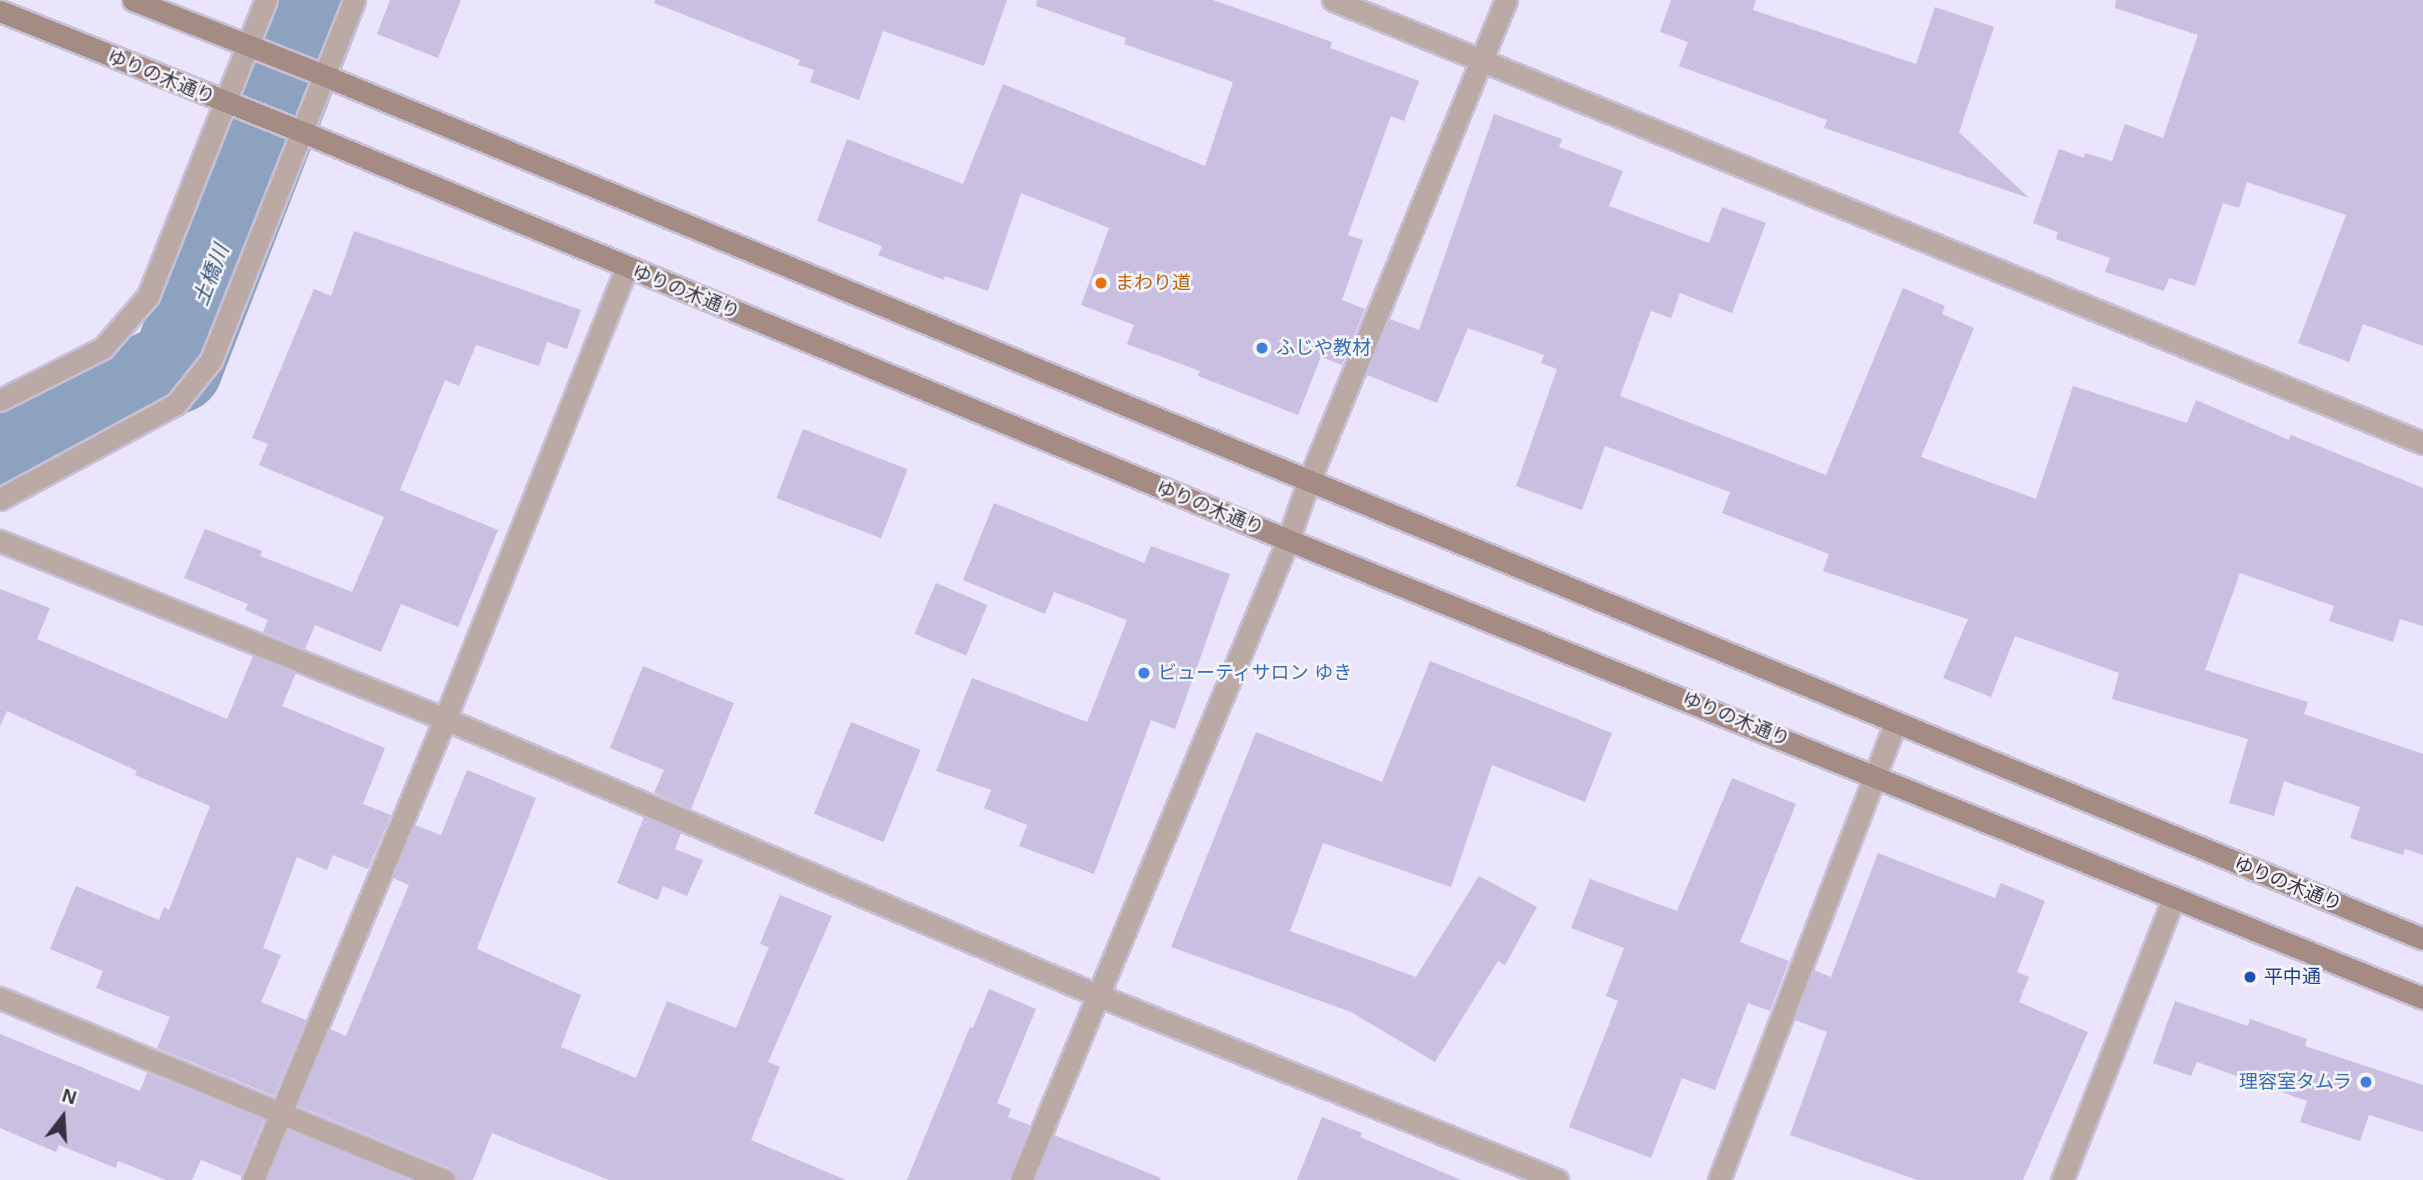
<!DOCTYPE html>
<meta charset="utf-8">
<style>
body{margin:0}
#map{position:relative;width:2423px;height:1180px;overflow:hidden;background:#eae4fd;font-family:Arial,"Noto Sans JP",sans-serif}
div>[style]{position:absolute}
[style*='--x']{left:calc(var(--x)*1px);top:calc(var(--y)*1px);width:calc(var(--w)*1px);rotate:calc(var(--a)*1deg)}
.river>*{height:93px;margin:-46.5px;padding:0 46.5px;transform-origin:46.5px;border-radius:46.5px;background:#8ca2be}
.building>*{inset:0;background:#c8bfe1;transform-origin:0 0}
.roads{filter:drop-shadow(2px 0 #c6c0d7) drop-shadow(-2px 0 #c6c0d7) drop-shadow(0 2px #c6c0d7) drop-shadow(0 -2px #c6c0d7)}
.street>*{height:21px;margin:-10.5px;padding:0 10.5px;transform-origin:10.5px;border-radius:10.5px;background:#bba9a5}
.secondary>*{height:21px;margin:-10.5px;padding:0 10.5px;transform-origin:10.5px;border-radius:10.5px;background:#a48b84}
.dots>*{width:19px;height:19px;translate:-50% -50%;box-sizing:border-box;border:4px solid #f6f4fb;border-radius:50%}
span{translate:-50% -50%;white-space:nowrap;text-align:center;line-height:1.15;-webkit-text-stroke:5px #f6f4fb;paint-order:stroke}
.street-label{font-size:19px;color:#35313e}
.food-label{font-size:19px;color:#c56008}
.left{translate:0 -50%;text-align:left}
.shop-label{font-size:19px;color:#366cbe}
.right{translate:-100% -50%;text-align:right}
.transit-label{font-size:19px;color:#164399}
.water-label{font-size:21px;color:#34547d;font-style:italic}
.north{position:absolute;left:28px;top:1082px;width:70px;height:70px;-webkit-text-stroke:5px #f6f4fb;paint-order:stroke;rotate:17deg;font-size:19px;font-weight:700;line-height:28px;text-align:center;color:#35313e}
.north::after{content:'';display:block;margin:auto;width:24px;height:32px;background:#35313e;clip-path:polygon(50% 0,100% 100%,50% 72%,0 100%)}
</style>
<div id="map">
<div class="river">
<i style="--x:0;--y:455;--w:88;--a:-29.2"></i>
<i style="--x:77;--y:412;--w:109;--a:-24.9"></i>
<i style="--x:176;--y:366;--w:393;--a:-68.8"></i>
</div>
<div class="building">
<i style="clip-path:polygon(390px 0,461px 0,438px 58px,377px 34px)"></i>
<i style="clip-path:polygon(655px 0,1007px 0,984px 66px,883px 31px,859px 100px,810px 82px,814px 70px,798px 65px,800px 60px,654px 3px)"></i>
<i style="clip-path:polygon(1037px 0,1213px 0,1332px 42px,1330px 48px,1419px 81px,1404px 121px,1391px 116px,1348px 235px,1363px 240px,1342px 300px,1365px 309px,1342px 365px,1321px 357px,1298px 415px,1198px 376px,1200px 371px,1127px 344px,1134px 325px,1081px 305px,1109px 228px,1021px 193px,988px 291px,945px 276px,944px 280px,878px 255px,882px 246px,817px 221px,847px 139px,963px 184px,1003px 84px,1205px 166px,1233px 82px,1124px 44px,1126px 38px,1036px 6px)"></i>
<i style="clip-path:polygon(1671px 0,1756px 0,1753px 10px,1916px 64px,1935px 7px,1994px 27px,1959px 132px,2029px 198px,1824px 128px,1827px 120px,1679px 66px,1688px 42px,1660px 32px)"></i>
<i style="clip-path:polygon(2116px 0,2423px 0,2423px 346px,2363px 324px,2349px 362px,2298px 343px,2346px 215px,2247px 182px,2239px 208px,2223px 203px,2195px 286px,2169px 278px,2164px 291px,2105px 272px,2110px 258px,2056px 239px,2058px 232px,2033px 223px,2059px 149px,2084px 158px,2085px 153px,2112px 161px,2125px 124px,2163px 138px,2198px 35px,2115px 8px)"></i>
<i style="clip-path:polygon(1494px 114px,1562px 139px,1559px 147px,1623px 171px,1609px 206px,1709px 243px,1722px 207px,1766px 223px,1732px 313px,1680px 293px,1671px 318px,1651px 311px,1620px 396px,1826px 475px,1903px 288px,1945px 306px,1942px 314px,1974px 328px,1921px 457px,2036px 499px,2073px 386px,2187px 423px,2196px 400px,2289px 440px,2291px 435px,2423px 488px,2423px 626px,2400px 619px,2393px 642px,2329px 621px,2334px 606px,2240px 573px,2205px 670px,2308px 702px,2304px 714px,2423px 754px,2423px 855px,2405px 849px,2403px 855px,2350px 838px,2360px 807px,2284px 781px,2274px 816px,2229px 803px,2248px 739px,2112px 699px,2119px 673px,2015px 636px,1991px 697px,1943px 678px,1968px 619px,1823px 571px,1829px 554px,1722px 513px,1730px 492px,1605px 446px,1582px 510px,1516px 486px,1557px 369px,1541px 363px,1544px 355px,1468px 328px,1437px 403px,1367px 375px,1390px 319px,1419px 330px)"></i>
<i style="clip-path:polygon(354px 231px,581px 310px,567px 349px,547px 342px,539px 366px,476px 345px,459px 386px,445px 380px,400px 490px,498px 530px,458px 627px,401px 604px,381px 652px,315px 625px,305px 649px,263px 632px,268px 620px,245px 610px,248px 604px,184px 578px,205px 529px,262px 551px,260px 556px,352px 592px,384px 517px,259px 465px,268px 444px,252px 438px,314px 289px,331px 296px)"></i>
<i style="left:803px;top:429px;width:112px;height:74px;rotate:21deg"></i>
<i style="clip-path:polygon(994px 503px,1144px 563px,1151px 546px,1230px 574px,1175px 729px,1151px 720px,1094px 874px,1019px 846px,1027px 825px,984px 808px,991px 790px,936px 771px,972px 678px,1087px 722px,1127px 620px,1054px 592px,1045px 614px,963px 580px)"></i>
<i style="left:936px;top:583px;width:56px;height:55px;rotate:23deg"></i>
<i style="clip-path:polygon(0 589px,50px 608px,37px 639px,227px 719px,253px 656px,296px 673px,282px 706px,385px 748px,363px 804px,391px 815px,368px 869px,333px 855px,327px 870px,297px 857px,263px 948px,281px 955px,261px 1002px,306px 1020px,274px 1096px,157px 1048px,170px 1017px,96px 988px,103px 971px,50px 949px,76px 886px,159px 920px,164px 907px,169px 910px,210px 806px,135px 775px,137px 771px,7px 711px,0 726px)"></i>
<i style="clip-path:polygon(1430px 661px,1612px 733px,1585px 802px,1492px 765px,1451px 887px,1323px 843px,1290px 931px,1416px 977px,1479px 876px,1537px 907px,1505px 965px,1498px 961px,1435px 1062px,1351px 1012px,1171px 947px,1256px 732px,1382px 782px)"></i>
<i style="clip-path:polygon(643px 666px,734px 703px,691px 809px,654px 793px,664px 770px,610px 748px)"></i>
<i style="left:851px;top:722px;width:75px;height:99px;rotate:22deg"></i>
<i style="clip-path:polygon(467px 770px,536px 798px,477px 949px,581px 995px,561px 1047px,636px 1078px,667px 1001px,736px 1028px,769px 947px,760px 944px,780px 895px,832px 916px,768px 1062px,780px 1067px,751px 1140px,846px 1180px,609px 1180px,492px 1133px,473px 1180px,457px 1180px,449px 1168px,298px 1106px,330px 1029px,346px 1036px,409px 885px,393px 878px,415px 825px,441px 835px)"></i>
<i style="clip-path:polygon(1732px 778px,1796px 804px,1740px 942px,1789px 961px,1770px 1011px,1748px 1003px,1715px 1090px,1682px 1078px,1651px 1158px,1569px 1127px,1618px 1001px,1606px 996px,1624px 948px,1571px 928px,1590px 879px,1677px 911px)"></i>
<i style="clip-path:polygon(644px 817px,681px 833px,675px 849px,703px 860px,687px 896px,663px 886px,658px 900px,617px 883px)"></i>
<i style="clip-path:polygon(1878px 853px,1995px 898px,2001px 883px,2045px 901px,2017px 972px,2029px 977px,2019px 1002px,2088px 1032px,2023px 1180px,1917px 1180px,1790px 1135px,1827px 1032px,1795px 1020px,1814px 970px,1831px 977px)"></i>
<i style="clip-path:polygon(989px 989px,1036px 1009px,997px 1103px,1011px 1109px,1008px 1117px,1030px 1125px,1008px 1180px,907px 1180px,970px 1027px,973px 1028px)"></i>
<i style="clip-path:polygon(2175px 1001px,2248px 1026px,2250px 1019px,2307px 1039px,2305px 1046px,2423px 1085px,2423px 1132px,2369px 1115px,2360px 1141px,2300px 1122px,2307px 1101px,2197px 1062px,2191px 1076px,2153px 1063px)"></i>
<i style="clip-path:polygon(0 1034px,140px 1091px,147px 1073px,264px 1120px,241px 1176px,201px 1160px,192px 1180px,166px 1180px,118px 1161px,116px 1168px,59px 1145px,56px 1152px,0 1128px)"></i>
<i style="clip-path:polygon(1322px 1117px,1362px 1133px,1360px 1137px,1461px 1180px,1297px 1180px)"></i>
<i style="clip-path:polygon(288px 1130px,409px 1180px,267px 1180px)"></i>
<i style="clip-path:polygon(1054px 1135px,1161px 1178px,1160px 1180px,1035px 1180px)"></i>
</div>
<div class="roads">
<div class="street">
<i style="--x:1333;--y:0;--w:1177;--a:22.12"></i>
<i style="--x:0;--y:400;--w:115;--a:-26.8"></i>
<i style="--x:103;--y:348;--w:69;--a:-49.1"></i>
<i style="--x:148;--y:296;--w:319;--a:-68.3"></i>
<i style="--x:0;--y:499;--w:200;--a:-28.4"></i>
<i style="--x:176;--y:404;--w:56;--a:-51.5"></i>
<i style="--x:211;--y:360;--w:387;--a:-68.3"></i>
<i style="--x:0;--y:541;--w:479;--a:21.8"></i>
<i style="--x:445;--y:719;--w:708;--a:22.94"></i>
<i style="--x:1097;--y:995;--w:496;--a:21.9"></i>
<i style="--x:0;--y:998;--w:480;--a:22.3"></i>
<i style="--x:253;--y:1180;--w:499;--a:-67.4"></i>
<i style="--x:445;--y:719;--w:486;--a:-68.1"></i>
<i style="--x:1021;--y:1180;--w:693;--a:-67.35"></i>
<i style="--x:1288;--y:540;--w:60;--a:-70.7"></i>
<i style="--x:1308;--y:483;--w:522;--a:-67.71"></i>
<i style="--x:1719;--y:1180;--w:489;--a:-68.9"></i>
<i style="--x:2062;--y:1180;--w:304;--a:-68.4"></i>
</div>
<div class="secondary">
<i style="--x:133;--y:0;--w:204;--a:21.5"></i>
<i style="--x:323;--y:75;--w:2271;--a:22.36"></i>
<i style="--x:0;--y:11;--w:326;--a:21.8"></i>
<i style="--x:303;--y:132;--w:1066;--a:22.5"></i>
<i style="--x:1288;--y:540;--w:1224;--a:21.98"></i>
</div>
</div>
<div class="dots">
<i style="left:1101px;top:283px;background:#e8710a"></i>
<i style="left:1262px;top:348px;background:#3f7fe0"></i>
<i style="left:1144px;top:673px;background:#3f7fe0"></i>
<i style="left:2250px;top:977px;background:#1a4fb4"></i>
<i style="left:2366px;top:1082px;background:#3f7fe0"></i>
</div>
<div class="street-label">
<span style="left:161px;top:77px;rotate:22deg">ゆりの木通り</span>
<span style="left:686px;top:292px;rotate:22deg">ゆりの木通り</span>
<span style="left:1210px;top:508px;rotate:22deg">ゆりの木通り</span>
<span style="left:1736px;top:719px;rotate:22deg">ゆりの木通り</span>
<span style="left:2288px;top:884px;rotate:22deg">ゆりの木通り</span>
</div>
<div class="food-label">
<span class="left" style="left:1115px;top:283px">まわり道</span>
</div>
<div class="shop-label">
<span class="left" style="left:1276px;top:348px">ふじや教材</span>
<span class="left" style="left:1158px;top:673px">ビューティサロン ゆき</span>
<span class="right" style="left:2352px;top:1082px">理容室タムラ</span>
</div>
<div class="transit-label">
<span class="left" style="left:2264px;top:977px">平中通</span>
</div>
<div class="water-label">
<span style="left:211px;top:275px;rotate:-69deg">土橋川</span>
</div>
<div class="north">N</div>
</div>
